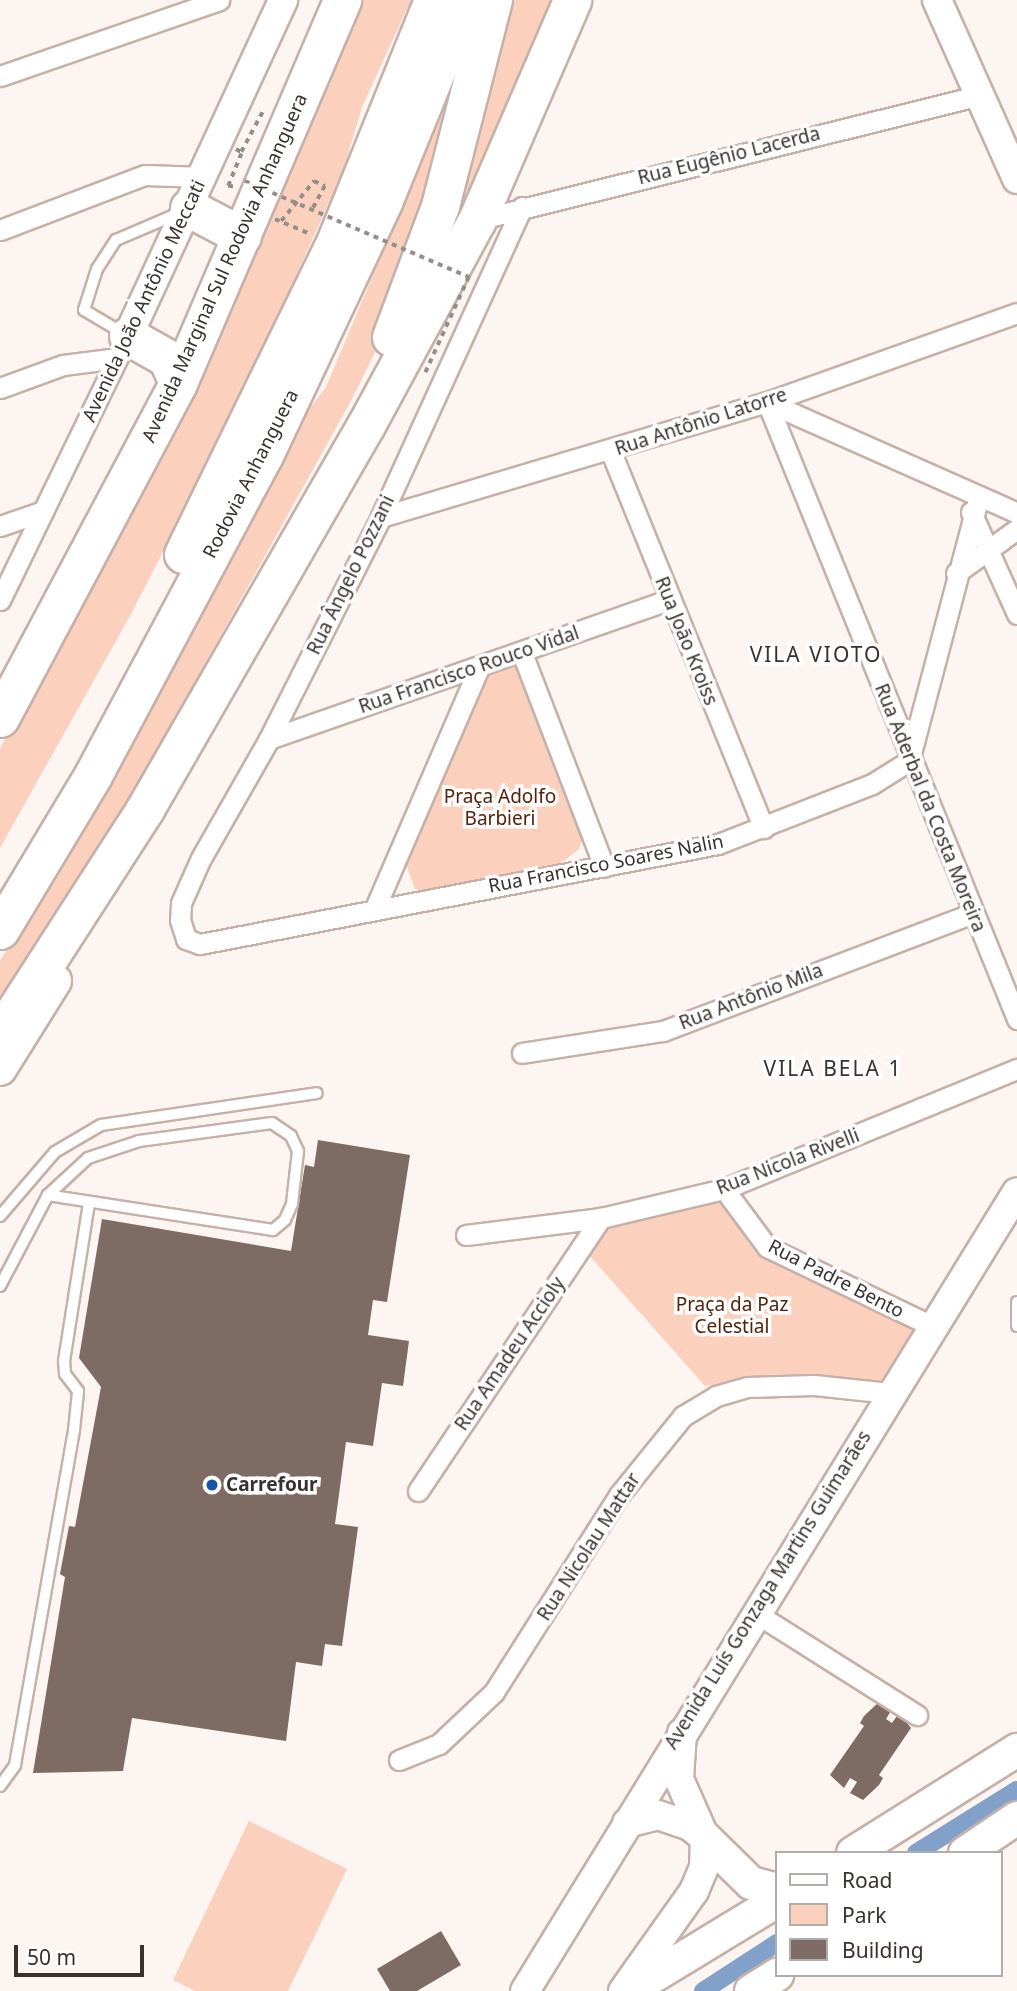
<!DOCTYPE html>
<meta charset="utf-8">
<style>
body{margin:0}
#map{position:relative;width:1017px;height:1991px;overflow:hidden;background:#fdf5f1;font-family:"Noto Sans",sans-serif}
div>[style]{position:absolute}
[style*='--x']{left:calc(var(--x)*1px);top:calc(var(--y)*1px);width:calc(var(--w)*1px);rotate:calc(var(--a)*1deg)}
.green>*{inset:0;background:#fbd0bd}
.canal>*{height:18px;margin:-9px;padding:0 9px;transform-origin:9px;border-radius:9px;background:#82a1ca}
.building>*{inset:0;background:#7d6b64}
.path>*{height:3.5px;margin-top:-1.75px;transform-origin:0;background:repeating-linear-gradient(90deg,#958d8a 0 5px,transparent 0 10px)}
.roads{filter:drop-shadow(2px 0 #c5b1a9) drop-shadow(-2px 0 #c5b1a9) drop-shadow(0 2px #c5b1a9) drop-shadow(0 -2px #c5b1a9)}
.lane>*{height:10px;margin:-5px;padding:0 5px;transform-origin:5px;border-radius:5px;background:#fff}
.street>*{height:19px;margin:-9.5px;padding:0 9.5px;transform-origin:9.5px;border-radius:9.5px;background:#fff}
.secondary>*{height:28px;margin:-14px;padding:0 14px;transform-origin:14px;border-radius:14px;background:#fff}
.primary>*{height:32px;margin:-16px;padding:0 16px;transform-origin:16px;border-radius:16px;background:#fff}
.highway>*{height:37px;margin:-18.5px;padding:0 18.5px;transform-origin:18.5px;border-radius:18.5px;background:#fff}
.path-bridge>*{height:3.5px;margin-top:-1.75px;transform-origin:0;background:repeating-linear-gradient(90deg,#958d8a 0 5px,transparent 0 10px)}
.dots>*{width:19px;height:19px;translate:-50% -50%;box-sizing:border-box;border:4px solid #fff;border-radius:50%}
span{translate:-50% -50%;white-space:nowrap;text-align:center;line-height:1.15;-webkit-text-stroke:7px #fff;paint-order:stroke}
.street-label{font-size:19px;color:#39312e}
.park-label{font-size:19px;color:#52220a}
.poi-label{font-size:19px;color:#39312e;font-weight:700}
.left{translate:0 -50%;text-align:left}
.neighbourhood-label{font-size:21px;color:#39312e;letter-spacing:2px}
.legend{position:absolute;left:775px;top:1851px;width:228px;height:126px;box-sizing:border-box;background:#fff;border:2px solid #b0adab;margin:0;padding:9px 12px;list-style:none;font-size:21px;color:#39312e}
.legend li{display:flex;align-items:center;gap:14px;height:35px}
.legend b{width:35px;border:2px solid #b0adab}
.scale{position:absolute;left:14px;top:1945px;width:130px;height:32px;box-sizing:border-box;border:4px solid #39312e;border-top:0;padding-left:9px;font-size:21px;line-height:24px;white-space:nowrap;color:#39312e;-webkit-text-stroke:5px #fff;paint-order:stroke}
</style>
<div id="map">
<div class="green">
<i style="clip-path:polygon(358px 0,411px 0,362px 107px,343px 171px,234px 414px,130px 616px,0 848px,0 749px)"></i>
<i style="clip-path:polygon(499px 0,559px 0,437px 268px)"></i>
<i style="clip-path:polygon(469px 46px,445px 148px,379px 344px,352px 399px,113px 830px,0 1010px,0 961px,145px 715px,289px 436px,326px 387px)"></i>
<i style="clip-path:polygon(514px 660px,583px 838px,579px 849px,557px 866px,428px 892px,415px 889px,405px 861px,481px 671px)"></i>
<i style="clip-path:polygon(719px 1200px,757px 1254px,922px 1328px,882px 1384px,805px 1375px,705px 1386px,588px 1254px,611px 1224px)"></i>
<i style="clip-path:polygon(249px 1821px,347px 1869px,288px 1991px,195px 1991px,173px 1980px)"></i>
</div>
<div class="canal">
<i style="--x:916;--y:1853;--w:119;--a:-32"></i>
<i style="--x:703;--y:1991;--w:88;--a:-33"></i>
</div>
<div class="building">
<i style="clip-path:polygon(318px 1140px,410px 1155px,387px 1302px,373px 1300px,368px 1335px,409px 1341px,403px 1386px,382px 1383px,373px 1446px,346px 1442px,335px 1524px,358px 1527px,342px 1646px,325px 1644px,322px 1666px,296px 1662px,286px 1741px,132px 1718px,123px 1771px,33px 1773px,65px 1577px,60px 1574px,69px 1526px,75px 1527px,101px 1387px,79px 1358px,102px 1219px,291px 1251px,305px 1165px,314px 1167px)"></i>
<i style="clip-path:polygon(880px 1701px,892px 1709px,886px 1719px,892px 1723px,899px 1713px,911px 1728px,879px 1775px,883px 1778px,879px 1785px,863px 1800px,850px 1793px,857px 1782px,850px 1778px,844px 1788px,830px 1775px,864px 1726px,860px 1723px,864px 1716px)"></i>
<i style="clip-path:polygon(441px 1931px,461px 1965px,417px 1991px,390px 1991px,377px 1969px)"></i>
</div>
<div class="path">
<i style="--x:236;--y:149;--w:6;--a:31"></i>
<i style="--x:241;--y:152;--w:47;--a:-61.8"></i>
<i style="--x:233;--y:187;--w:5;--a:-169"></i>
<i style="--x:228;--y:186;--w:35;--a:-68"></i>
<i style="--x:275;--y:219;--w:38;--a:23"></i>
<i style="--x:281;--y:221;--w:52;--a:-50.5"></i>
<i style="--x:314;--y:181;--w:12;--a:24"></i>
<i style="--x:325;--y:186;--w:26;--a:118"></i>
</div>
<div class="roads">
<div class="lane">
<i style="--x:121;--y:332;--w:43;--a:-149.3"></i>
<i style="--x:84;--y:310;--w:43;--a:-72.4"></i>
<i style="--x:97;--y:269;--w:35;--a:-57"></i>
<i style="--x:116;--y:240;--w:69;--a:-23.2"></i>
<i style="--x:0;--y:1216;--w:84;--a:-49.3"></i>
<i style="--x:55;--y:1152;--w:53;--a:-30.4"></i>
<i style="--x:101;--y:1125;--w:218;--a:-8.4"></i>
<i style="--x:0;--y:1286;--w:103;--a:-62.2"></i>
<i style="--x:48;--y:1195;--w:54;--a:-42.8"></i>
<i style="--x:88;--y:1158;--w:54;--a:-18.4"></i>
<i style="--x:139;--y:1141;--w:134;--a:-7.7"></i>
<i style="--x:272;--y:1123;--w:23;--a:34"></i>
<i style="--x:291;--y:1136;--w:17;--a:65"></i>
<i style="--x:298;--y:1151;--w:53;--a:96.5"></i>
<i style="--x:292;--y:1204;--w:17;--a:114"></i>
<i style="--x:285;--y:1220;--w:16;--a:140"></i>
<i style="--x:273;--y:1230;--w:228;--a:-171.2"></i>
<i style="--x:1017;--y:1302;--w:24;--a:90"></i>
<i style="--x:0;--y:1786;--w:26;--a:-54"></i>
<i style="--x:15;--y:1765;--w:340;--a:-80"></i>
<i style="--x:74;--y:1430;--w:39;--a:-84"></i>
<i style="--x:78;--y:1391;--w:21;--a:-127"></i>
<i style="--x:65;--y:1374;--w:13;--a:-94"></i>
<i style="--x:64;--y:1361;--w:160;--a:-81"></i>
</div>
<div class="street">
<i style="--x:0;--y:76;--w:232;--a:-19.1"></i>
<i style="--x:522;--y:207;--w:341;--a:114.5"></i>
<i style="--x:381;--y:517;--w:249;--a:116.8"></i>
<i style="--x:269;--y:739;--w:137;--a:119.7"></i>
<i style="--x:201;--y:858;--w:49;--a:114"></i>
<i style="--x:181;--y:903;--w:17;--a:93"></i>
<i style="--x:180;--y:920;--w:20;--a:72"></i>
<i style="--x:186;--y:939;--w:15;--a:20"></i>
<i style="--x:200;--y:944;--w:528;--a:-10.93"></i>
<i style="--x:718;--y:844;--w:165;--a:-21.3"></i>
<i style="--x:872;--y:784;--w:44;--a:-31.9"></i>
<i style="--x:909;--y:761;--w:274;--a:-75.2"></i>
<i style="--x:477;--y:220;--w:519;--a:-13.93"></i>
<i style="--x:0;--y:230;--w:155;--a:-20.8"></i>
<i style="--x:145;--y:175;--w:59;--a:1.9"></i>
<i style="--x:0;--y:388;--w:67;--a:-20.1"></i>
<i style="--x:63;--y:365;--w:55;--a:-7.3"></i>
<i style="--x:767;--y:402;--w:666;--a:67.94"></i>
<i style="--x:767;--y:402;--w:274;--a:23.9"></i>
<i style="--x:611;--y:452;--w:406;--a:67.9"></i>
<i style="--x:971;--y:512;--w:112;--a:65.7"></i>
<i style="--x:381;--y:517;--w:403;--a:-16.6"></i>
<i style="--x:767;--y:402;--w:265;--a:-19.6"></i>
<i style="--x:0;--y:526;--w:46;--a:-19.2"></i>
<i style="--x:956;--y:573;--w:75;--a:-35.8"></i>
<i style="--x:0;--y:600;--w:293;--a:-64.1"></i>
<i style="--x:522;--y:653;--w:229;--a:69"></i>
<i style="--x:269;--y:739;--w:423;--a:-19.2"></i>
<i style="--x:375;--y:908;--w:262;--a:-66.6"></i>
<i style="--x:522;--y:1053;--w:143;--a:-8.9"></i>
<i style="--x:663;--y:1031;--w:332;--a:-20.8"></i>
<i style="--x:724;--y:1189;--w:72;--a:53.4"></i>
<i style="--x:767;--y:1247;--w:183;--a:25.6"></i>
<i style="--x:466;--y:1235;--w:136;--a:-7.2"></i>
<i style="--x:601;--y:1218;--w:126;--a:-13.3"></i>
<i style="--x:724;--y:1189;--w:317;--a:-22.3"></i>
<i style="--x:418;--y:1491;--w:329;--a:-56.2"></i>
<i style="--x:754;--y:1612;--w:193;--a:32.3"></i>
<i style="--x:399;--y:1760;--w:43;--a:-21.8"></i>
<i style="--x:439;--y:1744;--w:76;--a:-43.4"></i>
<i style="--x:494;--y:1692;--w:233;--a:-57.6"></i>
<i style="--x:619;--y:1495;--w:102;--a:-51"></i>
<i style="--x:683;--y:1416;--w:39;--a:-31"></i>
<i style="--x:716;--y:1396;--w:33;--a:-16"></i>
<i style="--x:748;--y:1387;--w:66;--a:-1.7"></i>
<i style="--x:814;--y:1385;--w:76;--a:6"></i>
</div>
<div class="secondary">
<i style="--x:937;--y:0;--w:196;--a:65.9"></i>
<i style="--x:128;--y:336;--w:370;--a:-65.2"></i>
<i style="--x:627;--y:1823;--w:32;--a:-14"></i>
<i style="--x:658;--y:1815;--w:34;--a:19"></i>
<i style="--x:690;--y:1826;--w:19;--a:39"></i>
<i style="--x:525;--y:1991;--w:938;--a:-58.38"></i>
<i style="--x:623;--y:1991;--w:123;--a:-54.6"></i>
<i style="--x:694;--y:1891;--w:26;--a:-67"></i>
<i style="--x:704;--y:1867;--w:29;--a:-88"></i>
<i style="--x:705;--y:1838;--w:64;--a:-113.8"></i>
<i style="--x:679;--y:1779;--w:46;--a:-86.3"></i>
</div>
<div class="primary">
<i style="--x:0;--y:1069;--w:104;--a:-58"></i>
<i style="--x:705;--y:1838;--w:64;--a:44.4"></i>
<i style="--x:751;--y:1883;--w:27;--a:15"></i>
<i style="--x:853;--y:1853;--w:194;--a:-32.1"></i>
<i style="--x:965;--y:1853;--w:63;--a:-33.9"></i>
<i style="--x:629;--y:1991;--w:173;--a:-31.3"></i>
<i style="--x:751;--y:1991;--w:31;--a:-32"></i>
</div>
<div class="highway">
<i style="--x:189;--y:208;--w:60;--a:27.8"></i>
<i style="--x:128;--y:336;--w:45;--a:29.4"></i>
<i style="--x:167;--y:358;--w:27;--a:66"></i>
<i style="--x:391;--y:337;--w:140;--a:-69.5"></i>
<i style="--x:440;--y:206;--w:213;--a:-75.6"></i>
<i style="--x:183;--y:554;--w:344;--a:-64"></i>
<i style="--x:334;--y:245;--w:264;--a:-68"></i>
<i style="--x:0;--y:718;--w:379;--a:-62"></i>
<i style="--x:178;--y:383;--w:417;--a:-66.8"></i>
<i style="--x:0;--y:930;--w:181;--a:-59"></i>
<i style="--x:93;--y:775;--w:363;--a:-61.9"></i>
<i style="--x:264;--y:455;--w:280;--a:-64.8"></i>
<i style="--x:383;--y:202;--w:218;--a:-67.9"></i>
<i style="--x:0;--y:1034;--w:268;--a:-57.2"></i>
<i style="--x:145;--y:809;--w:443;--a:-60.1"></i>
<i style="--x:366;--y:425;--w:233;--a:-61.6"></i>
<i style="--x:477;--y:220;--w:240;--a:-66.6"></i>
</div>
</div>
<div class="path-bridge">
<i style="--x:245;--y:181;--w:244;--a:23.2"></i>
<i style="--x:469;--y:277;--w:109;--a:114.4"></i>
</div>
<div class="dots">
<i style="left:212px;top:1485px;background:#1356a6"></i>
</div>
<div class="street-label">
<span style="left:729px;top:156px;rotate:-14deg">Rua Eugênio Lacerda</span>
<span style="left:225px;top:268px;rotate:-66deg">Avenida Marginal Sul Rodovia Anhanguera</span>
<span style="left:144px;top:301px;rotate:-65deg">Avenida João Antônio Meccati</span>
<span style="left:701px;top:422px;rotate:-18deg">Rua Antônio Latorre</span>
<span style="left:251px;top:474px;rotate:-63deg">Rodovia Anhanguera</span>
<span style="left:351px;top:575px;rotate:-64deg">Rua Ângelo Pozzani</span>
<span style="left:686px;top:641px;rotate:68deg">Rua João Kroiss</span>
<span style="left:469px;top:670px;rotate:-19deg">Rua Francisco Rouco Vidal</span>
<span style="left:930px;top:808px;rotate:68deg">Rua Aderbal da Costa Moreira</span>
<span style="left:606px;top:864px;rotate:-11deg">Rua Francisco Soares Nalin</span>
<span style="left:751px;top:997px;rotate:-21deg">Rua Antônio Mila</span>
<span style="left:788px;top:1162px;rotate:-21deg">Rua Nicola Rivelli</span>
<span style="left:836px;top:1279px;rotate:27deg">Rua Padre Bento</span>
<span style="left:510px;top:1354px;rotate:-56deg">Rua Amadeu Accioly</span>
<span style="left:589px;top:1547px;rotate:-57deg">Rua Nicolau Mattar</span>
<span style="left:768px;top:1590px;rotate:-58deg">Avenida Luís Gonzaga Martins Guimarães</span>
</div>
<div class="park-label">
<span style="left:500px;top:808px">Praça Adolfo<br>Barbieri</span>
<span style="left:732px;top:1316px">Praça da Paz<br>Celestial</span>
</div>
<div class="poi-label">
<span class="left" style="left:226px;top:1485px">Carrefour</span>
</div>
<div class="neighbourhood-label">
<span style="left:816px;top:654px">VILA VIOTO</span>
<span style="left:833px;top:1068px">VILA BELA 1</span>
</div>
<ul class="legend">
<li><b style="height:9px;background:#fff"></b>Road</li>
<li><b style="height:19px;background:#fbd0bd"></b>Park</li>
<li><b style="height:19px;background:#7d6b64"></b>Building</li>
</ul>
<div class="scale">50 m</div>
</div>
